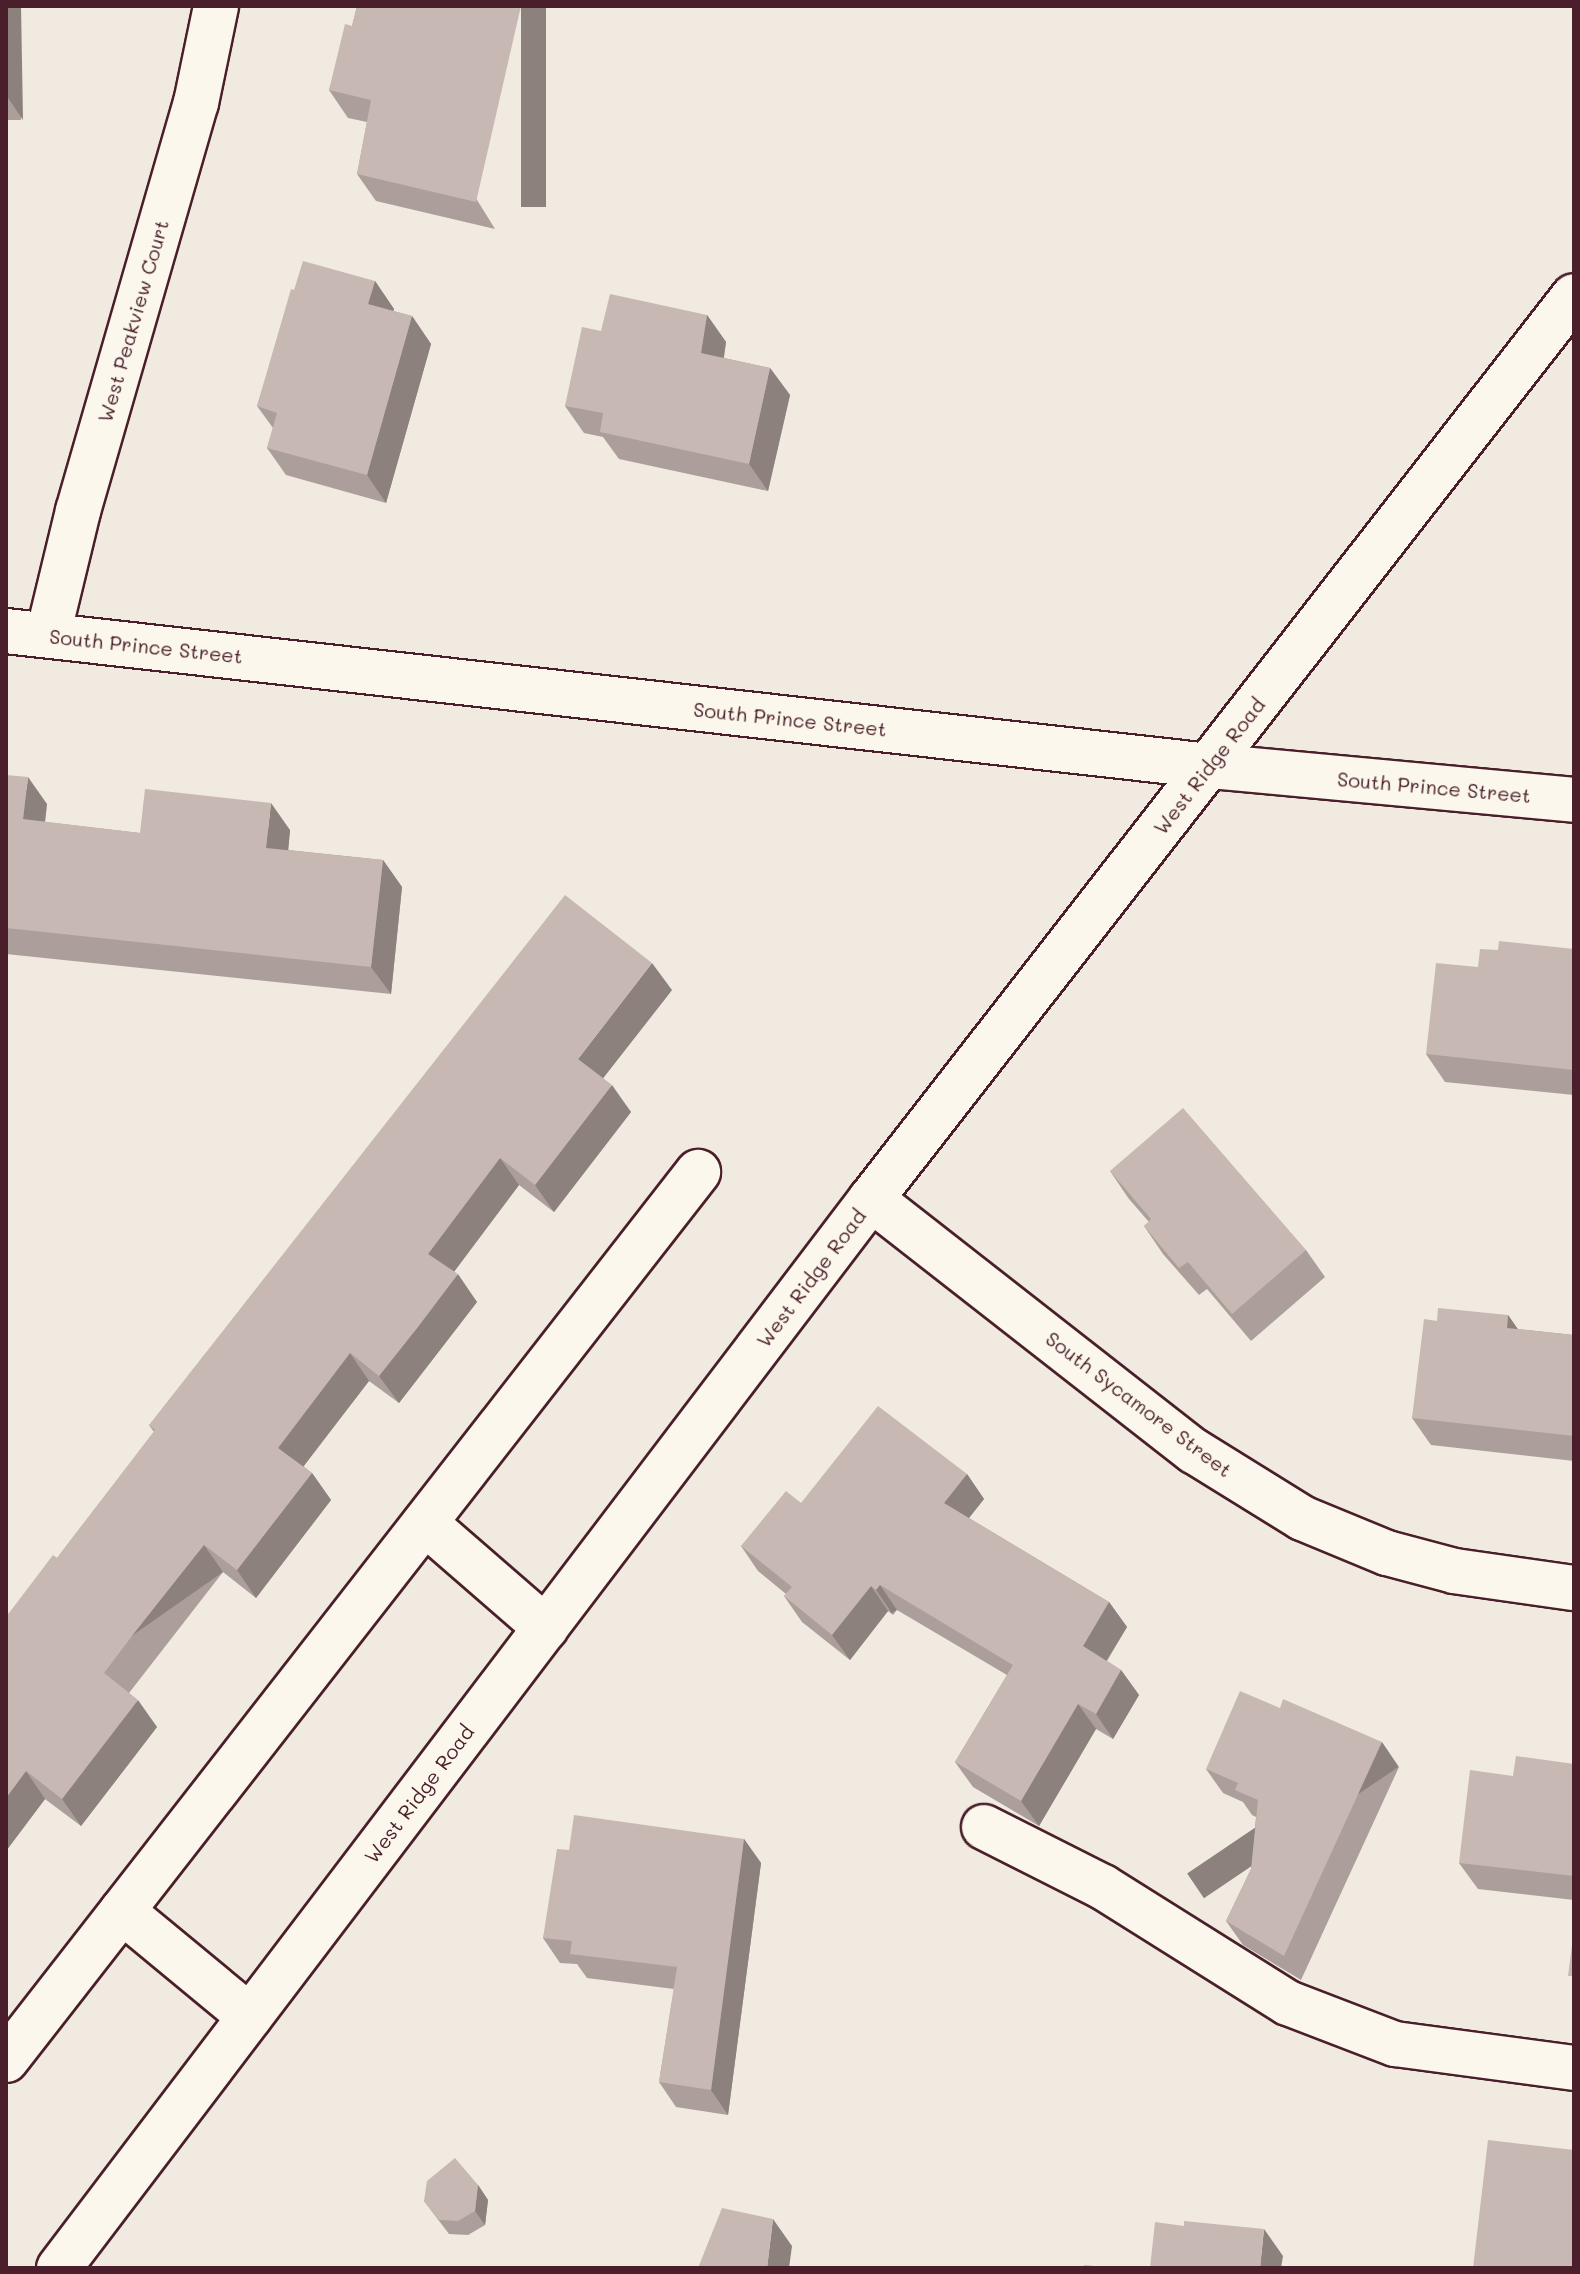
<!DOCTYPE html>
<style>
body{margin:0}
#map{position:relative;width:1580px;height:2274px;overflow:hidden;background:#f0eae0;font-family:Mali,sans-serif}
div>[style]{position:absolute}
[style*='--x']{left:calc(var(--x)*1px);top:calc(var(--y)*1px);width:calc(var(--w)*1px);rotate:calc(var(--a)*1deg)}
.roads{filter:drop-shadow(2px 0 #4a1f2b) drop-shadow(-2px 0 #4a1f2b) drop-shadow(0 2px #4a1f2b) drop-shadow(0 -2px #4a1f2b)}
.minor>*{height:44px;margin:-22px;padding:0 22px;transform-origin:22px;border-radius:22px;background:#fbf7ec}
.wall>*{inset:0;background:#ac9e9a;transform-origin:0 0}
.shaded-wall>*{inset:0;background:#8c817d;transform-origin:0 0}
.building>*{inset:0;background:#c8b8b3}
span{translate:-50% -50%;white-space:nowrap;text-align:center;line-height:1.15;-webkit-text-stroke:7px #fbf7ec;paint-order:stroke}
.street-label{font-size:20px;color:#4a1f2b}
.frame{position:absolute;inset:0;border:8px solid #4a1f2b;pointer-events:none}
</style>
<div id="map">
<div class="roads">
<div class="minor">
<i style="--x:6;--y:631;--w:1211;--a:6.4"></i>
<i style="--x:1209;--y:766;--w:367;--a:5.3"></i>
<i style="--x:48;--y:635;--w:128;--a:-76.4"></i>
<i style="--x:78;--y:511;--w:425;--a:-73.9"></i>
<i style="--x:196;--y:103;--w:99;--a:-78.3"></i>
<i style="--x:871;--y:1199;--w:410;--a:38"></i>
<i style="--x:1194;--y:1451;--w:127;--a:31.8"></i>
<i style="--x:1302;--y:1518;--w:92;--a:22.4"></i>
<i style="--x:1387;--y:1553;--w:69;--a:15"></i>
<i style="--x:1454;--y:1571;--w:121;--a:8.1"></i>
<i style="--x:425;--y:1523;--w:160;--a:41"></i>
<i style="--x:984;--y:1827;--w:133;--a:26.8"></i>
<i style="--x:1103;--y:1887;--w:218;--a:32.1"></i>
<i style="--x:1288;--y:2003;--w:115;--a:21"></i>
<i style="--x:1395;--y:2044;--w:181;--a:7.6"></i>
<i style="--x:122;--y:1911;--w:166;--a:39.6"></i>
<i style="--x:6;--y:2060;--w:1126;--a:-52.07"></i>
<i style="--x:59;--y:2268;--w:1342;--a:-52.78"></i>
<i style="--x:871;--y:1199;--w:1144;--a:-52.1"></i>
</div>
</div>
<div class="wall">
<i style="left:6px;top:6px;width:15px;height:114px"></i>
<i style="clip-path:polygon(357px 6px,495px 229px,376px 201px,357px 174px,367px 122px,348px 118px,329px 90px,352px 26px)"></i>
<i style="clip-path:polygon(375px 281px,394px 309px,393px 311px,412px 316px,431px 344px,386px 503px,286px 475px,267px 448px,273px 428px,257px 406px,294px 290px)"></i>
<i style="clip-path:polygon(707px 315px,726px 342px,724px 358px,770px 368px,790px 395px,768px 491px,619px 459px,603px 437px,584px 433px,565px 406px,601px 331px)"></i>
<i style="clip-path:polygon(6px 775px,47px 804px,45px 822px,140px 833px,290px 830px,288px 850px,383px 860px,402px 887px,391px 994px,6px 954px)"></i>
<i style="clip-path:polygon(1574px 949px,1574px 1095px,1445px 1082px,1426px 1054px,1478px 967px,1498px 950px)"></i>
<i style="clip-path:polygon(672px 990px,603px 1078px,631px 1112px,554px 1212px,519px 1185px,454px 1272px,477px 1302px,437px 1354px,399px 1403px,369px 1381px,303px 1466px,312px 1473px,331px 1500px,256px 1598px,223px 1572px,129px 1693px,157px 1727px,81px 1826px,45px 1799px,6px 1851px,6px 1617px,57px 1558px,154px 1432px,149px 1425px)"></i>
<i style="clip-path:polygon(1110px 1171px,1306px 1250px,1325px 1277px,1251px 1341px,1207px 1289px,1199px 1295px,1163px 1254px,1144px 1226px,1149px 1222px,1129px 1199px)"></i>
<i style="clip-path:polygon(1508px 1315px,1518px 1329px,1574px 1335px,1574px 1461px,1431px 1445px,1412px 1418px,1437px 1321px)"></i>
<i style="clip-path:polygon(967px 1474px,984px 1499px,969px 1518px,1109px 1602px,1127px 1627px,1107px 1661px,1121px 1670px,1139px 1695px,1113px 1739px,1096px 1729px,1039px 1826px,973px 1787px,955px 1762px,1007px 1675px,897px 1610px,893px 1615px,888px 1611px,850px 1660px,802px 1622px,784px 1596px,786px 1594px,758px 1571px,741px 1546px,801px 1503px)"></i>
<i style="clip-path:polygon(1574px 1764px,1574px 1900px,1478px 1889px,1459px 1863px,1513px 1776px)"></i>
<i style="clip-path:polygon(1399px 1767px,1301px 1980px,1243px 1945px,1226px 1921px,1251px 1869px,1256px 1817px,1252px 1815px,1243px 1802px,1223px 1793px,1206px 1769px)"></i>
<i style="clip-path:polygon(744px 1839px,761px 1863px,728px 2115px,676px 2107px,659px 2082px,674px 1989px,587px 1978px,577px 1964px,560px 1963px,543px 1938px,569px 1850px)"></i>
<i style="clip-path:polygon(478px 2185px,488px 2200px,485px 2225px,468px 2235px,449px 2234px,424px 2201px)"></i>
</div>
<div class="shaded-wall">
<i style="clip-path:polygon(6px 6px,21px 6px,23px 120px,6px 95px)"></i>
<i style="left:521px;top:6px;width:25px;height:201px"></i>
<i style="clip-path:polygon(375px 281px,394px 309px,387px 331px,368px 304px)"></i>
<i style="clip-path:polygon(707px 315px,726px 342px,720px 380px,701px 353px)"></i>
<i style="clip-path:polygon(412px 316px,431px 344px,386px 503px,367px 475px)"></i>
<i style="clip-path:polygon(770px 368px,790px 395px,768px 491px,749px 464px)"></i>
<i style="clip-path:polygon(28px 777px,47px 804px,42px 846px,23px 819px)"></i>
<i style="clip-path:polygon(271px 803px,290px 830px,286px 875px,266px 848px)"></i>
<i style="clip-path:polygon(383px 860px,402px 887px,391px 994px,371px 967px)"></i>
<i style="clip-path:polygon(652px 963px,672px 990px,597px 1086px,578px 1059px)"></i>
<i style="clip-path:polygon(612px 1085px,631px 1112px,554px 1212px,535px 1185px)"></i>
<i style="clip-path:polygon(500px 1158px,519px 1185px,447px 1281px,428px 1254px)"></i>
<i style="clip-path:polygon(458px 1274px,477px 1302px,399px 1403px,379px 1376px)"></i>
<i style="clip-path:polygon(1508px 1315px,1527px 1343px,1507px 1328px)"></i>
<i style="clip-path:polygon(350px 1353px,369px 1381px,297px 1475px,278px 1448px)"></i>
<i style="clip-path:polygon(312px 1473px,331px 1500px,256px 1598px,237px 1570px)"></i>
<i style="clip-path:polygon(967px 1474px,984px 1499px,961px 1528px,944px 1503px)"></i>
<i style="left:204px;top:1545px;width:33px;height:162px;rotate:55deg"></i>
<i style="left:880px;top:1585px;width:30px;height:6px;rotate:56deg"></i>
<i style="clip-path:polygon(871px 1586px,888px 1611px,850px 1660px,832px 1635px)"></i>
<i style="clip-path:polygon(1109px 1602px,1127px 1627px,1100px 1671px,1083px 1646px)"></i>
<i style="clip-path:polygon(1121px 1670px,1139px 1695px,1113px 1739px,1096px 1714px)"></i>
<i style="clip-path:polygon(138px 1700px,157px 1727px,81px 1826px,62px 1799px)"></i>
<i style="clip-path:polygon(1078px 1704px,1096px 1729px,1039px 1826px,1021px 1801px)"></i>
<i style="left:1382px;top:1742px;width:30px;height:235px;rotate:56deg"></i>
<i style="clip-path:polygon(26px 1771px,45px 1799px,6px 1851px,6px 1798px)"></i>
<i style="clip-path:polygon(744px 1839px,761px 1863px,728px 2115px,711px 2090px)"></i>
<i style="clip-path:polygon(478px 2185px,488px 2200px,485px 2225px,475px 2211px)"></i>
<i style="clip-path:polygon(773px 2219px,792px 2246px,789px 2268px,767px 2268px)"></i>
<i style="clip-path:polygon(1264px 2229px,1283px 2256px,1281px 2268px,1260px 2268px)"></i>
</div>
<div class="building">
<i style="clip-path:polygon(357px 6px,521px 6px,476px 202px,357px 174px,371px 100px,329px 90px,345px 24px,352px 26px)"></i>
<i style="clip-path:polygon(303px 261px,375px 281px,368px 304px,412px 316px,367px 475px,267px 448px,277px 413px,257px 406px,291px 289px,294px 290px)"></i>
<i style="clip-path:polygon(610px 294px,707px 315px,701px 353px,770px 368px,749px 464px,600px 432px,603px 413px,565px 406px,582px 327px,601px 331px)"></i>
<i style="clip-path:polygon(6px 775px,28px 777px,23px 819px,140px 833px,145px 789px,271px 803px,266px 848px,383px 860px,371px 967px,6px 928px)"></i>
<i style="clip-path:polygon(565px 895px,652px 963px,578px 1059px,612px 1085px,535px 1185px,500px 1158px,428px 1254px,458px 1274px,418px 1327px,379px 1376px,350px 1353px,278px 1448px,312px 1473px,237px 1570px,204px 1545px,135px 1632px,104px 1673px,138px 1700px,62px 1799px,26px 1771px,6px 1798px,6px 1617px,53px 1555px,57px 1558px,155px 1430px,149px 1425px)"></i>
<i style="clip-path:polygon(1499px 941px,1574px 949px,1574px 1070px,1426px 1054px,1436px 963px,1478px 967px,1480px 949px,1498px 950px)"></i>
<i style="clip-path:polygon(1183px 1108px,1306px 1250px,1232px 1314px,1188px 1262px,1179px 1268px,1144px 1226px,1151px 1219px,1110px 1171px)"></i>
<i style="clip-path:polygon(1438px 1308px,1508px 1315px,1507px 1328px,1574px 1335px,1574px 1436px,1412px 1418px,1424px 1319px,1437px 1321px)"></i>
<i style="clip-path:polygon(878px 1406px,967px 1474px,944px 1503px,1109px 1602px,1083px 1646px,1121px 1670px,1096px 1714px,1078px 1704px,1021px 1801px,955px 1762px,1013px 1665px,880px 1585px,876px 1590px,871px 1586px,832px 1635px,784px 1596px,792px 1587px,741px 1546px,786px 1491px,801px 1503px)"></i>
<i style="clip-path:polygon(1240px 1691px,1280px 1708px,1283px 1699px,1382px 1742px,1284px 1956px,1226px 1921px,1251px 1869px,1258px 1800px,1235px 1790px,1238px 1783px,1206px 1769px)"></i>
<i style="clip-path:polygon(1516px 1756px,1574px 1764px,1574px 1876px,1459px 1863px,1470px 1770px,1513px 1776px)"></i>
<i style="clip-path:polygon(574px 1815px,744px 1839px,711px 2090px,659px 2082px,677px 1967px,570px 1954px,572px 1941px,543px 1938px,557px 1849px,569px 1850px)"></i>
<i style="clip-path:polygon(1574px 1930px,1574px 1976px,1568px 1976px)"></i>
<i style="clip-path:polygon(1488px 2140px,1574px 2150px,1574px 2268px,1473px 2268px)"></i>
<i style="clip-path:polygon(455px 2158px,478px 2185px,475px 2211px,458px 2221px,439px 2220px,424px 2201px,427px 2181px)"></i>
<i style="clip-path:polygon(722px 2208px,773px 2219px,767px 2268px,698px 2268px)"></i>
<i style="clip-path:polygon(1184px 2221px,1264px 2229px,1260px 2268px,1150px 2268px,1155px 2222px,1184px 2226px)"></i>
<i style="clip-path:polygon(1084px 2265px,1115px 2268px,1084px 2268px)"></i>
</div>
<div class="street-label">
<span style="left:133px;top:321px;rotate:-74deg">West Peakview Court</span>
<span style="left:146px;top:646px;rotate:6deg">South Prince Street</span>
<span style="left:790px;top:719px;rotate:6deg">South Prince Street</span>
<span style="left:1209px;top:766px;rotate:-52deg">West Ridge Road</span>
<span style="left:1434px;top:787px;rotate:5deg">South Prince Street</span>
<span style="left:811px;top:1278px;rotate:-53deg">West Ridge Road</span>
<span style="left:1139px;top:1404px;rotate:37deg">South Sycamore Street</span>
<span style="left:419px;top:1794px;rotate:-53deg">West Ridge Road</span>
</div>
<div class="frame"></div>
</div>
